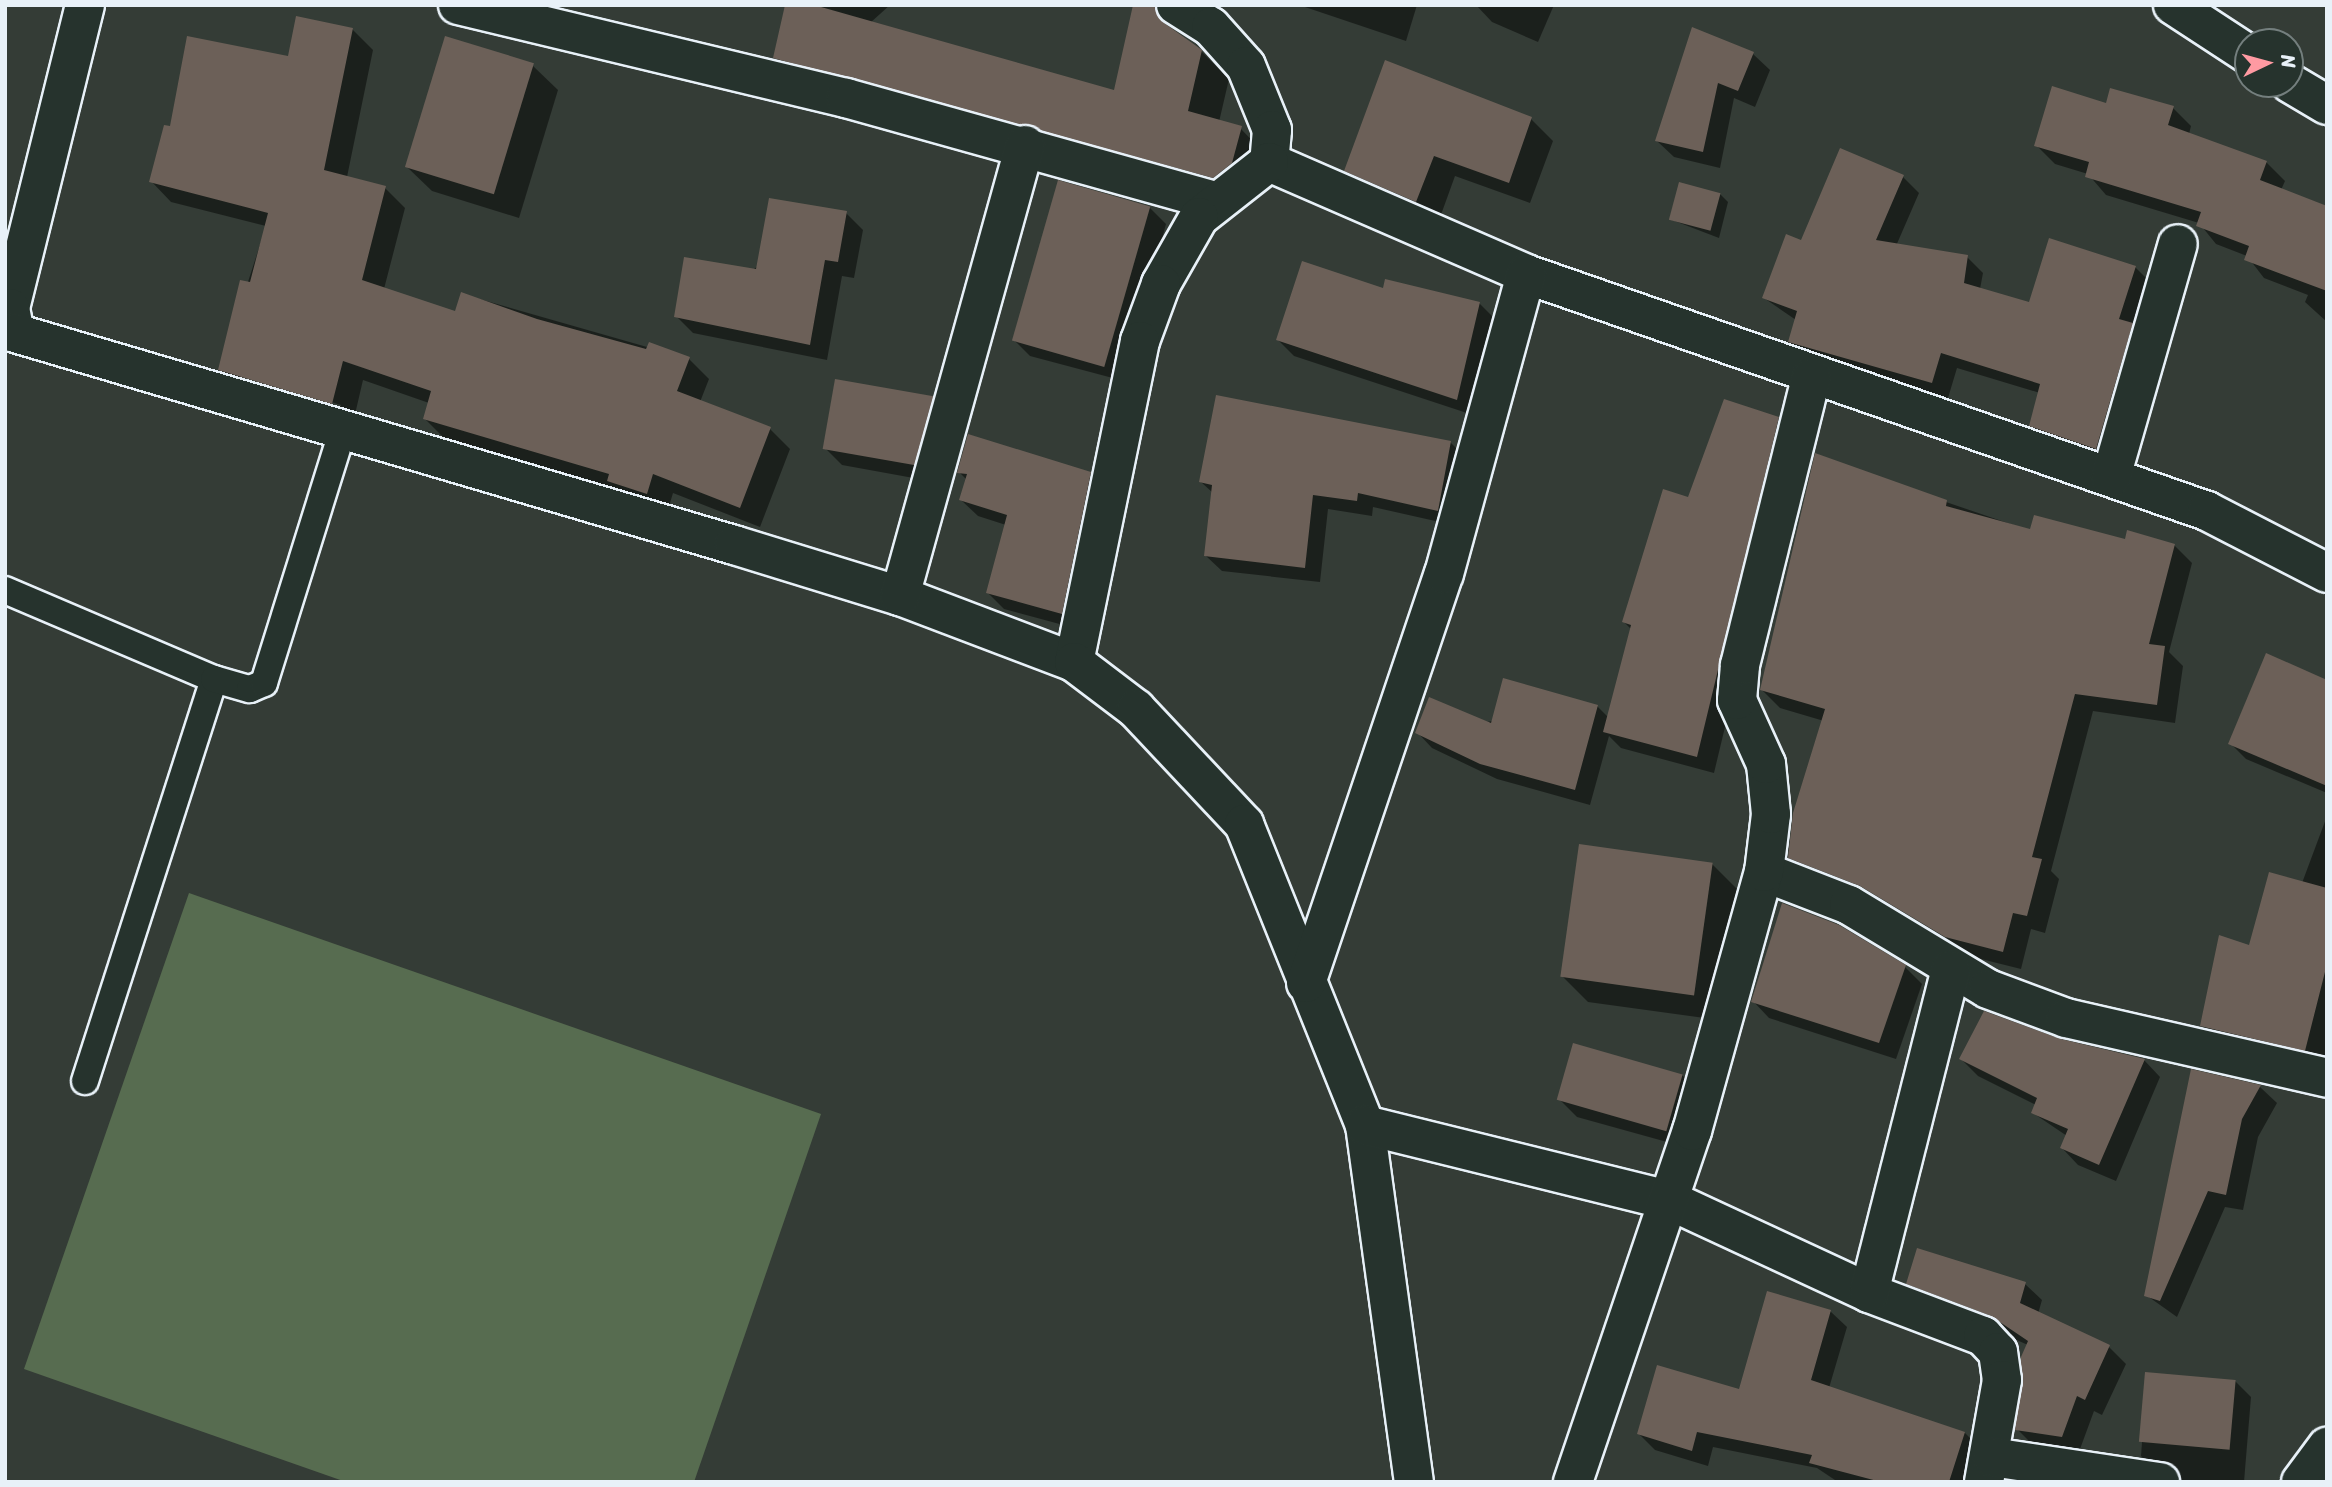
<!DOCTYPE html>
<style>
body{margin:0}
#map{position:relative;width:2332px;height:1487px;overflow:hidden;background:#343c36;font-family:Sriracha,sans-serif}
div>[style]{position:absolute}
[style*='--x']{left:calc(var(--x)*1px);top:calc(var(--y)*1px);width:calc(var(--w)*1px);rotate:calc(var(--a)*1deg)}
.green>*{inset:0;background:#576c50}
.shadow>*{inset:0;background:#0007}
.building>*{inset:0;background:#6c6058;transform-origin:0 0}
.roads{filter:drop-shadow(2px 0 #e8f1f8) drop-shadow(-2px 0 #e8f1f8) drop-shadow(0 2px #e8f1f8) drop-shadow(0 -2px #e8f1f8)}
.lane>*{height:26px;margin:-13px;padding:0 13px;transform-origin:13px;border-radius:13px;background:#26332d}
.street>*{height:38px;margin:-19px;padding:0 19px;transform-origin:19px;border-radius:19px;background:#26332d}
span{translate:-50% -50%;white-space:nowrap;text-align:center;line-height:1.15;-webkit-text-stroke:6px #26332d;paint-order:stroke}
.frame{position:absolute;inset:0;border:7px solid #e8f1f8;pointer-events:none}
.north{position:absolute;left:2234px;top:28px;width:70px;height:70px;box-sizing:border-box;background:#26332d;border:2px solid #747f7e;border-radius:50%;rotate:85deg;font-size:19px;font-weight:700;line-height:28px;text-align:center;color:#e8f1f8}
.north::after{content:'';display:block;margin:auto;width:24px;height:32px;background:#ff9aa2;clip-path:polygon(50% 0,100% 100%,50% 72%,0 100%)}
</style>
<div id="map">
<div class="green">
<i style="clip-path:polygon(189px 893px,821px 1114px,694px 1482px,346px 1482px,24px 1369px)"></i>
</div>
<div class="shadow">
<i style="clip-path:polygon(787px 5px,890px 5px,870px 23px,1115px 92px,1201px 51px,1229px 79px,1219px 122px,1241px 129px,1268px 157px,1241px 205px,802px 85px,775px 57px)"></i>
<i style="clip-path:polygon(1299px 5px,1417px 5px,1406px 41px)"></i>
<i style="clip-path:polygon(1476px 5px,1554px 5px,1538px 42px,1492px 22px)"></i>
<i style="clip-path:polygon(evenodd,352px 29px,373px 50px,347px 177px,385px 188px,405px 208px,384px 289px,456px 314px,462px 294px,689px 359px,709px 379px,700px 402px,770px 429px,790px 449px,760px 527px,673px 493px,667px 513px,629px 500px,619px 490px,445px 439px,425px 419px,429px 403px,363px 380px,353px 423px,240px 390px,220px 369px,266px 226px,171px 202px,151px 181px,171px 128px,289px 58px,352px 29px,241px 375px,341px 405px,340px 408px,241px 379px,241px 375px)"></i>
<i style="clip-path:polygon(1693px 30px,1753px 54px,1770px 70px,1755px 107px,1734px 98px,1720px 168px,1674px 157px,1657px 141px)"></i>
<i style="clip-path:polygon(533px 66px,558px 90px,519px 218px,432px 191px,407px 167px)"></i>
<i style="clip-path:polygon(2107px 105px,2173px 108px,2191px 126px,2189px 134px,2266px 162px,2285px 181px,2281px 190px,2327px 208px,2327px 322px,2305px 302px,2308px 295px,2264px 278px,2247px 256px,2216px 244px,2199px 223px,2106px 195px,2088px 174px,2055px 164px,2036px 145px)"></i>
<i style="clip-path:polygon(1531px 119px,1553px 141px,1530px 203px,1455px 176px,1438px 223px,1368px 192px,1346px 171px)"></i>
<i style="clip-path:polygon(1903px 177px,1919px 193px,1896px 246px,1967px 257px,1983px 273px,1980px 289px,2031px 305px,2135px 267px,2151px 283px,2112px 464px,2047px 441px,2031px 425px,2040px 393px,1957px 368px,1948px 398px,1806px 358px,1790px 342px,1796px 320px,1764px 298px,1802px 242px)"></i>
<i style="clip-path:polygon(1720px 194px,1728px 202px,1719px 238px,1672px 220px)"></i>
<i style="clip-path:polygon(1149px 207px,1166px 224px,1124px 381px,1030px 356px,1013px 339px)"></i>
<i style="clip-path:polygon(846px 213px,863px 230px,854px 278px,842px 276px,827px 360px,693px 333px,676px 316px)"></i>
<i style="clip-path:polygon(1384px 290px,1479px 303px,1496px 320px,1473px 415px,1294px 356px,1278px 340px)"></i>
<i style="clip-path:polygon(932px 398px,948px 415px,930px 481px,842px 465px,825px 448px)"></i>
<i style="clip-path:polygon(1778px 418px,1795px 435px,1714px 773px,1621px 748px,1609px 736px,1590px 805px,1497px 779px,1432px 748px,1417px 732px,1597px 706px,1608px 717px,1631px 629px,1624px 622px)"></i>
<i style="clip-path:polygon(1450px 442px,1466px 458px,1453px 525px,1373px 507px,1372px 516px,1328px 509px,1320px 582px,1222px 571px,1206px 556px,1213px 493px,1201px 482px)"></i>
<i style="clip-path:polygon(959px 472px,1090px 474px,1107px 491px,1078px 629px,1004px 609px,987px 592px,1006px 525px,978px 516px,961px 500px,967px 480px)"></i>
<i style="clip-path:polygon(1946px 502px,2031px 531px,2174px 545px,2192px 563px,2169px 652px,2183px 666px,2175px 723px,2093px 711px,2051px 871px,2059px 879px,2045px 933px,2031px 929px,2021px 969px,1965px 955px,1808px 875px,1790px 857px,1824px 721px,1780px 708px,1762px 690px)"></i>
<i style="clip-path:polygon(2230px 743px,2327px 750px,2327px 793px,2246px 759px)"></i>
<i style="clip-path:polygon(2327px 816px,2327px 1060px,2218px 1042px,2202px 1026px,2250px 947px,2302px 883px)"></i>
<i style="clip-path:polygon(1712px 864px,1737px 889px,1719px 1020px,1588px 1002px,1563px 977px)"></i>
<i style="clip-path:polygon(1905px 967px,1922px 984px,1896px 1059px,1769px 1018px,1753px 1001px)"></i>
<i style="clip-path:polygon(2061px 1041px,2144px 1060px,2160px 1077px,2116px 1181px,2078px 1165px,2062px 1148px,2067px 1136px,2033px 1113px,2036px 1105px,1978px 1076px,1961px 1059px)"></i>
<i style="clip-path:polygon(2193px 1071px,2260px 1087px,2277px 1103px,2258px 1137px,2243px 1210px,2225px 1207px,2177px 1317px,2146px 1295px)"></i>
<i style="clip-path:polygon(1682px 1075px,1699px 1092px,1685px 1147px,1577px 1117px,1560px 1100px)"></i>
<i style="clip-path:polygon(1908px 1283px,2025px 1284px,2042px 1300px,2038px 1314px,2109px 1347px,2126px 1364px,2102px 1415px,2094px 1411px,2076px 1460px,2034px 1446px,2017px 1429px,2028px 1345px,1925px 1300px)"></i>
<i style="clip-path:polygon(1830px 1311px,1847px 1327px,1829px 1388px,1965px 1433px,1981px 1449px,1970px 1482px,1838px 1482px,1817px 1468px,1713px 1447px,1708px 1466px,1655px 1450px,1639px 1434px,1740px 1391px)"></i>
<i style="clip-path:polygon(2147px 1374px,2235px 1381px,2251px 1397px,2244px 1482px,2182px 1482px,2157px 1472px,2141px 1456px)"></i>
</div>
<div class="building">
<i style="clip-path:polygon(785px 5px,814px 5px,1114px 90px,1133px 5px,1154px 5px,1164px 23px,1202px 50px,1188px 111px,1242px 126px,1232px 163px,1213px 178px,773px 58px)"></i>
<i style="clip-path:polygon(296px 16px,353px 28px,324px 170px,386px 186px,362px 280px,455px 311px,461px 292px,537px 319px,646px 349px,649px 342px,690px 357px,677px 391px,771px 427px,740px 508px,653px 474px,647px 494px,607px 481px,609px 474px,423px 419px,431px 391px,343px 361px,332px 404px,218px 370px,240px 280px,250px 282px,268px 213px,149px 182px,164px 125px,170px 126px,187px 36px,288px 56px)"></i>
<i style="clip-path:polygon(1692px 27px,1754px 52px,1738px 91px,1718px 83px,1703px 152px,1655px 141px)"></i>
<i style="left:445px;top:36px;width:93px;height:137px;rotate:17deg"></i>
<i style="clip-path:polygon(1385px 60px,1532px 117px,1509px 183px,1434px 156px,1416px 202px,1344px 171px)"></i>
<i style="clip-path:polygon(2052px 86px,2106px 103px,2110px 88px,2174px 106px,2168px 125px,2267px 161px,2260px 180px,2327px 206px,2327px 291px,2244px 260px,2249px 246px,2196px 226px,2201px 212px,2085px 177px,2089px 162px,2034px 146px)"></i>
<i style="clip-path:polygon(1840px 148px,1904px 175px,1876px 240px,1968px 255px,1964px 283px,2029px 302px,2049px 238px,2136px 266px,2119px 319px,2133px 323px,2096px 449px,2029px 426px,2040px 384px,1941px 353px,1932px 383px,1788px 342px,1797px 311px,1762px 298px,1786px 234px,1801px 240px)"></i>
<i style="left:1058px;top:180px;width:96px;height:167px;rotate:16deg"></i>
<i style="left:1679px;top:182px;width:43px;height:39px;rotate:15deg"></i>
<i style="clip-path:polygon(769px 198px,847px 211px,838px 262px,825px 260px,810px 345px,674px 317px,684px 257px,756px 269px)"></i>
<i style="clip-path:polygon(1302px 261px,1383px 288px,1385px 279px,1480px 302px,1457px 400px,1276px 340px)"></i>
<i style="left:835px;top:379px;width:100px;height:71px;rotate:10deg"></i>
<i style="clip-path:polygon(1216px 395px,1451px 441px,1438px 511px,1358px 493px,1357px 501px,1313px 495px,1305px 568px,1204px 556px,1212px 485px,1199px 482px)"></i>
<i style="clip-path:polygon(1724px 399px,1779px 417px,1697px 757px,1603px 732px,1631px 625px,1622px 622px,1663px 489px,1688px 497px)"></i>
<i style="clip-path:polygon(968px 434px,1091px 472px,1062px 614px,986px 593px,1007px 515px,959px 500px,967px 474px,957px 473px)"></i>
<i style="clip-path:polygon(1815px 453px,1947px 500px,1946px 506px,2030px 529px,2034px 515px,2125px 539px,2127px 530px,2175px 544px,2149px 644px,2165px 646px,2157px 705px,2075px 694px,2032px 857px,2042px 859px,2027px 916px,2013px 913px,2003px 952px,1945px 937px,1860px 886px,1788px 858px,1793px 813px,1825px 709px,1760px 690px)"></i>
<i style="clip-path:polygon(2266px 653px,2327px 680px,2327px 786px,2228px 744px)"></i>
<i style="clip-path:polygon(1503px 678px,1598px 705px,1575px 790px,1480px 764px,1415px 733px,1429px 697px,1491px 723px)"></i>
<i style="left:1579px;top:844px;width:135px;height:134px;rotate:8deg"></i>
<i style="clip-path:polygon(2269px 872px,2327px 888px,2327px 964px,2305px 1051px,2200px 1026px,2219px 935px,2249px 945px)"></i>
<i style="clip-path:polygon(1782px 903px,1839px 925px,1906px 965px,1879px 1043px,1751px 1002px)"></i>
<i style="clip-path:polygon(1984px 1011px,2061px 1039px,2145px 1059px,2099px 1165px,2060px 1148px,2068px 1129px,2031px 1113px,2037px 1098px,1959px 1059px)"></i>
<i style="left:1573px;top:1043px;width:114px;height:59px;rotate:16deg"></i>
<i style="clip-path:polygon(2191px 1069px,2261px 1085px,2242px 1119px,2226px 1195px,2208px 1191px,2160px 1301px,2144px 1296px)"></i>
<i style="clip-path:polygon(1917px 1248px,2026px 1282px,2020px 1303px,2110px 1345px,2085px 1400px,2077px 1396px,2062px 1437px,2015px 1430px,2021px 1357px,2028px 1341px,1991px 1316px,1906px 1284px)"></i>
<i style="clip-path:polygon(1767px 1291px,1831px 1310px,1811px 1380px,1965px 1432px,1949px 1482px,1881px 1482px,1809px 1463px,1812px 1455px,1697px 1432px,1692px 1451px,1637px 1434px,1657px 1365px,1739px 1389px)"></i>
<i style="left:2145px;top:1372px;width:91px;height:70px;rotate:5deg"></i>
</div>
<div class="roads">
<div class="lane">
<i style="--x:5;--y:590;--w:227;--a:23.1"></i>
<i style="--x:85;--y:1081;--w:422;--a:-72.2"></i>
<i style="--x:214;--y:679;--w:37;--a:16"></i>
<i style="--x:250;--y:689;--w:15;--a:-23"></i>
<i style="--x:264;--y:683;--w:263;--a:-72.7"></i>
</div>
<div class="street">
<i style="--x:85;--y:5;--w:312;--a:103.9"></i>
<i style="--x:10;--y:308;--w:25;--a:79"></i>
<i style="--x:15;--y:333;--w:750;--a:16.43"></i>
<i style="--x:734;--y:545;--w:174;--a:17.1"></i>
<i style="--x:900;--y:596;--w:186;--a:20.8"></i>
<i style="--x:458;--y:5;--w:399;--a:13.5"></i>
<i style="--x:846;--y:98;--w:382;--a:15.6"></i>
<i style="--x:1176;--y:5;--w:41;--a:32.2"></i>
<i style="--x:1211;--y:27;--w:52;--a:48.1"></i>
<i style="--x:1246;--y:66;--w:69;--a:67.9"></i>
<i style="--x:1272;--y:130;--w:32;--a:95"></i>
<i style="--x:1269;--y:162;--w:280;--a:23.5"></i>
<i style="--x:1526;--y:274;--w:721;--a:19.19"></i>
<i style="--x:2207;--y:511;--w:135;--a:27.3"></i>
<i style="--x:2173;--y:5;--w:90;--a:33.2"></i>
<i style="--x:2290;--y:83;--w:43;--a:30.7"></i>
<i style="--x:1269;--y:162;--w:89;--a:141.8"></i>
<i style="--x:1199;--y:217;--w:77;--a:119.6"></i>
<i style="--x:1161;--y:284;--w:61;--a:110.2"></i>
<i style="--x:1140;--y:341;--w:328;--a:101.6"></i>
<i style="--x:1074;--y:662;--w:78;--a:37.2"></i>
<i style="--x:1136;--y:709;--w:158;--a:46.8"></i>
<i style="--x:1244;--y:824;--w:324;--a:68.1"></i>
<i style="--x:1365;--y:1125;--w:360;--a:82.2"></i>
<i style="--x:2111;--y:477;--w:242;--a:-74"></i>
<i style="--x:900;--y:596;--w:468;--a:-74.5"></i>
<i style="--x:1764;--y:872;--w:91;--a:21.2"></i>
<i style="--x:1849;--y:905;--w:162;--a:31.1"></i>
<i style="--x:1988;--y:989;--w:83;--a:20.4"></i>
<i style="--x:2066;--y:1018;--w:268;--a:12.9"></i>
<i style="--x:1306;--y:983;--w:432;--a:-71.4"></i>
<i style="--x:1444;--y:574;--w:311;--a:-74.7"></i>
<i style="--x:1365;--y:1125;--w:313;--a:13.9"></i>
<i style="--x:1669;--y:1200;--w:221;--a:24.9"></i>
<i style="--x:1869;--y:1293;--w:122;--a:20.7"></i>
<i style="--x:1983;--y:1336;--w:22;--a:47"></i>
<i style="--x:1998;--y:1352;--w:28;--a:82"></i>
<i style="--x:2002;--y:1380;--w:104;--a:100"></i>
<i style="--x:1869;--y:1293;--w:333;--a:-75.8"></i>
<i style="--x:1992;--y:1457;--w:170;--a:8.5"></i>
<i style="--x:1573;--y:1482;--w:371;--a:-71.3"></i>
<i style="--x:1692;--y:1131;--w:269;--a:-74.5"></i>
<i style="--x:1764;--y:872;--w:58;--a:-83.1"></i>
<i style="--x:1771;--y:814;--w:50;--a:-95.7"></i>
<i style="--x:1766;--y:764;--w:70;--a:-114.4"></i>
<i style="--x:1737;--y:700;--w:35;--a:-85"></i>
<i style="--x:1740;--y:665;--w:296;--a:-76.1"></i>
<i style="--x:2301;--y:1482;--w:44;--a:-53.4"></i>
</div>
</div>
<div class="frame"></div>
<div class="north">N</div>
</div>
